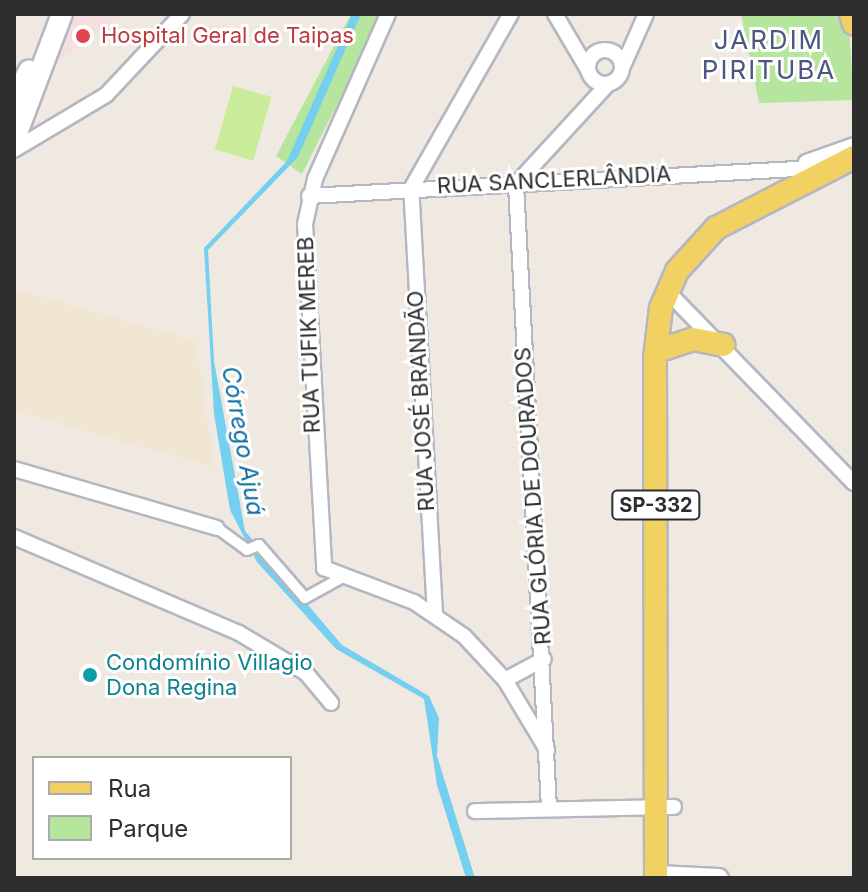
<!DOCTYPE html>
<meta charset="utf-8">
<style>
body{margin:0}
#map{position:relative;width:868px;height:892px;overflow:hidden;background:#efe9e1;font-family:Inter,sans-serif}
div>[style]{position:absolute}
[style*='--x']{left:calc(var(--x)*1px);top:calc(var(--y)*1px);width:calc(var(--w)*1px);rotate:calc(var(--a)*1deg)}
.education>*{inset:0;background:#f0e6d1}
.medical>*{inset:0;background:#f5dfe0}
.green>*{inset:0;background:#b6e59e}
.pitch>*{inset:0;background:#c9ec9a;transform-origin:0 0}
.water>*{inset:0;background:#75cff0}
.roads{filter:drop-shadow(2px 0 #b4b7c1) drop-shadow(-2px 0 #b4b7c1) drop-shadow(0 2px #b4b7c1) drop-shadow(0 -2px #b4b7c1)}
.pedestrian>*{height:10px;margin:-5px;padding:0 5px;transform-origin:5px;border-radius:5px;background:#fff}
.minor>*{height:14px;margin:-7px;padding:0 7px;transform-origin:7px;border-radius:7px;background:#fff}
.minor>.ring{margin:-7px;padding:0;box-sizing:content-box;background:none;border:14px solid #fff;border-radius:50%}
.tertiary>*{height:18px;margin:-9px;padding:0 9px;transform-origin:9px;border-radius:9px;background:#fff}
.secondary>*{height:20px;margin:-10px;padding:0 10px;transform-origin:10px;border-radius:10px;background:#fff}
.primary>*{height:22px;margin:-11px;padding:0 11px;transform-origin:11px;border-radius:11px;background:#f2d163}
.dots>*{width:22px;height:22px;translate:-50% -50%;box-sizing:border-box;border:4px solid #fff;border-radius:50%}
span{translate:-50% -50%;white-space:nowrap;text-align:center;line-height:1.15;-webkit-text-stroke:6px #fff;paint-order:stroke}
.shield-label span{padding:2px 6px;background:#fff;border:2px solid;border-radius:6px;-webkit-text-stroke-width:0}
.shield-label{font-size:20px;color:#2e2e2e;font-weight:700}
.health-label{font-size:22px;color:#be3a42}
.left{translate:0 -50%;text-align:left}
.street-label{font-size:22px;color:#2e2e2e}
.culture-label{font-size:22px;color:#0d838f}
.water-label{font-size:24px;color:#0d6fa3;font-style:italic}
.quarter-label{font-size:26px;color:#4d5680;letter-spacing:2px}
.frame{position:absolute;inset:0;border:16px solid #2e2e2e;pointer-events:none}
.legend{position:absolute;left:32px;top:756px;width:260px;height:104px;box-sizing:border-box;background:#fff;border:2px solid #ababab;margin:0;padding:10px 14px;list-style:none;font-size:24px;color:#2e2e2e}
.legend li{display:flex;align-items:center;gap:16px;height:40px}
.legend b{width:40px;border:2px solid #ababab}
</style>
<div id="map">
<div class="education">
<i style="clip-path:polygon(14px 289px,196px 341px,214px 467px,14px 411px)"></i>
</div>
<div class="medical">
<i style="clip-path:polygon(75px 14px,127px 14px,53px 64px,71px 26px)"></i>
</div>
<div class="green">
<i style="clip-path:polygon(351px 14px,383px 14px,302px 174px,276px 156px)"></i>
<i style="clip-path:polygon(741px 14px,848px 14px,854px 100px,759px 103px)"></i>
</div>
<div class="pitch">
<i style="left:233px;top:86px;width:40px;height:66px;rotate:16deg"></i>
</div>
<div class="water">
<i style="clip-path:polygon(352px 14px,361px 14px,298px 157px,208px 250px,214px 361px,245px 531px,342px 645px,429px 696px,439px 718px,437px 756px,475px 878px,466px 878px,437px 785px,424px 699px,336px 649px,257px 562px,230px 510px,214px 414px,204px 248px,287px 161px)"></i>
</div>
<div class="roads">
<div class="pedestrian">
<i style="--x:217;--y:528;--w:37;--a:36"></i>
<i style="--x:247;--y:550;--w:13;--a:-23"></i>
<i style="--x:259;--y:545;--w:70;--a:49"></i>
<i style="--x:305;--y:598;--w:41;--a:-29.1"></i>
</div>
<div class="minor">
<i style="--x:388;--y:14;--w:180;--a:113.9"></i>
<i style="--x:315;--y:179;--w:46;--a:102.5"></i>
<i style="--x:305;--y:224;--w:345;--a:86.8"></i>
<i style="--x:324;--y:568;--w:96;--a:20.7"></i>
<i style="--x:414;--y:602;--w:60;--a:34.2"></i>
<i style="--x:464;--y:636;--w:60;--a:47"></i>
<i style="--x:505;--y:680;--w:82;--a:59"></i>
<i style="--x:555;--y:14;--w:65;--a:59.5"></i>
<i class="ring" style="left:588px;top:50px;width:20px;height:20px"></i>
<i style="--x:623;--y:66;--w:57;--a:-66.1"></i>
<i style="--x:14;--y:150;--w:107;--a:-30.9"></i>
<i style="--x:106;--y:95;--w:111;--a:-46.8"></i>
<i style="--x:806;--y:162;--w:51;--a:-19.5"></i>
<i style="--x:309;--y:196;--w:524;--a:-3.17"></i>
<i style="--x:667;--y:291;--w:268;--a:45.8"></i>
<i style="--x:14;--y:469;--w:211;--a:16.2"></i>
<i style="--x:14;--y:537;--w:245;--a:23.1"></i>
<i style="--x:239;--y:633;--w:78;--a:30.8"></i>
<i style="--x:306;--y:673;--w:39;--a:50"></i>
<i style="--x:435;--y:614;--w:426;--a:-93.2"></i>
<i style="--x:411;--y:189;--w:202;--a:-60.3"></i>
<i style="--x:505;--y:680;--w:44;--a:-28.3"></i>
<i style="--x:549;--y:808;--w:625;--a:-93.03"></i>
<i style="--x:516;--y:184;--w:134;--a:-47.4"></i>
<i style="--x:475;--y:811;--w:199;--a:-1.2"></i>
</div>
<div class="tertiary">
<i style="--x:657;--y:875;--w:62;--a:2.8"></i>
</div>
<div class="secondary">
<i style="--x:14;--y:101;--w:34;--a:-64"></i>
<i style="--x:14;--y:141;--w:136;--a:-69.3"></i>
</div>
<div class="primary">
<i style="--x:851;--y:14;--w:10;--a:73"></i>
<i style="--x:666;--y:348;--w:28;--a:-18"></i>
<i style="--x:693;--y:339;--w:31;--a:11"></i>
<i style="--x:656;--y:878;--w:520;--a:-90.11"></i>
<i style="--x:655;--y:358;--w:50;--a:-83.2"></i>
<i style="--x:661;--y:308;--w:40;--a:-66.6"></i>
<i style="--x:677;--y:271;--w:58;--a:-47.8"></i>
<i style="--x:716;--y:228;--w:155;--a:-27.2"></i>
</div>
</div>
<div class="dots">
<i style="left:83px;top:36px;background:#e0444e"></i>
<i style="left:90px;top:675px;background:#0f9aa8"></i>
</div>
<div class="shield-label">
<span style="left:656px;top:505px">SP-332</span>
</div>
<div class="health-label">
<span class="left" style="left:101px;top:36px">Hospital Geral de Taipas</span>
</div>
<div class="street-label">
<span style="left:554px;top:180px;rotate:-3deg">RUA SANCLERLÂNDIA</span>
<span style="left:309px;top:335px;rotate:-92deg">RUA TUFIK MEREB</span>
<span style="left:421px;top:401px;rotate:-93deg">RUA JOSÉ BRANDÃO</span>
<span style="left:533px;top:496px;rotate:-94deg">RUA GLÓRIA DE DOURADOS</span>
</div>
<div class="culture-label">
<span class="left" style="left:106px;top:675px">Condomínio Villagio<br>Dona Regina</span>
</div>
<div class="water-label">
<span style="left:243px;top:441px;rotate:80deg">Córrego Ajuá</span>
</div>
<div class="quarter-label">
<span style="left:769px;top:55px">JARDIM<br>PIRITUBA</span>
</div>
<div class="frame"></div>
<ul class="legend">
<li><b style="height:10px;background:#f2d163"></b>Rua</li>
<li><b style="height:22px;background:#b6e59e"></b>Parque</li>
</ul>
</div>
